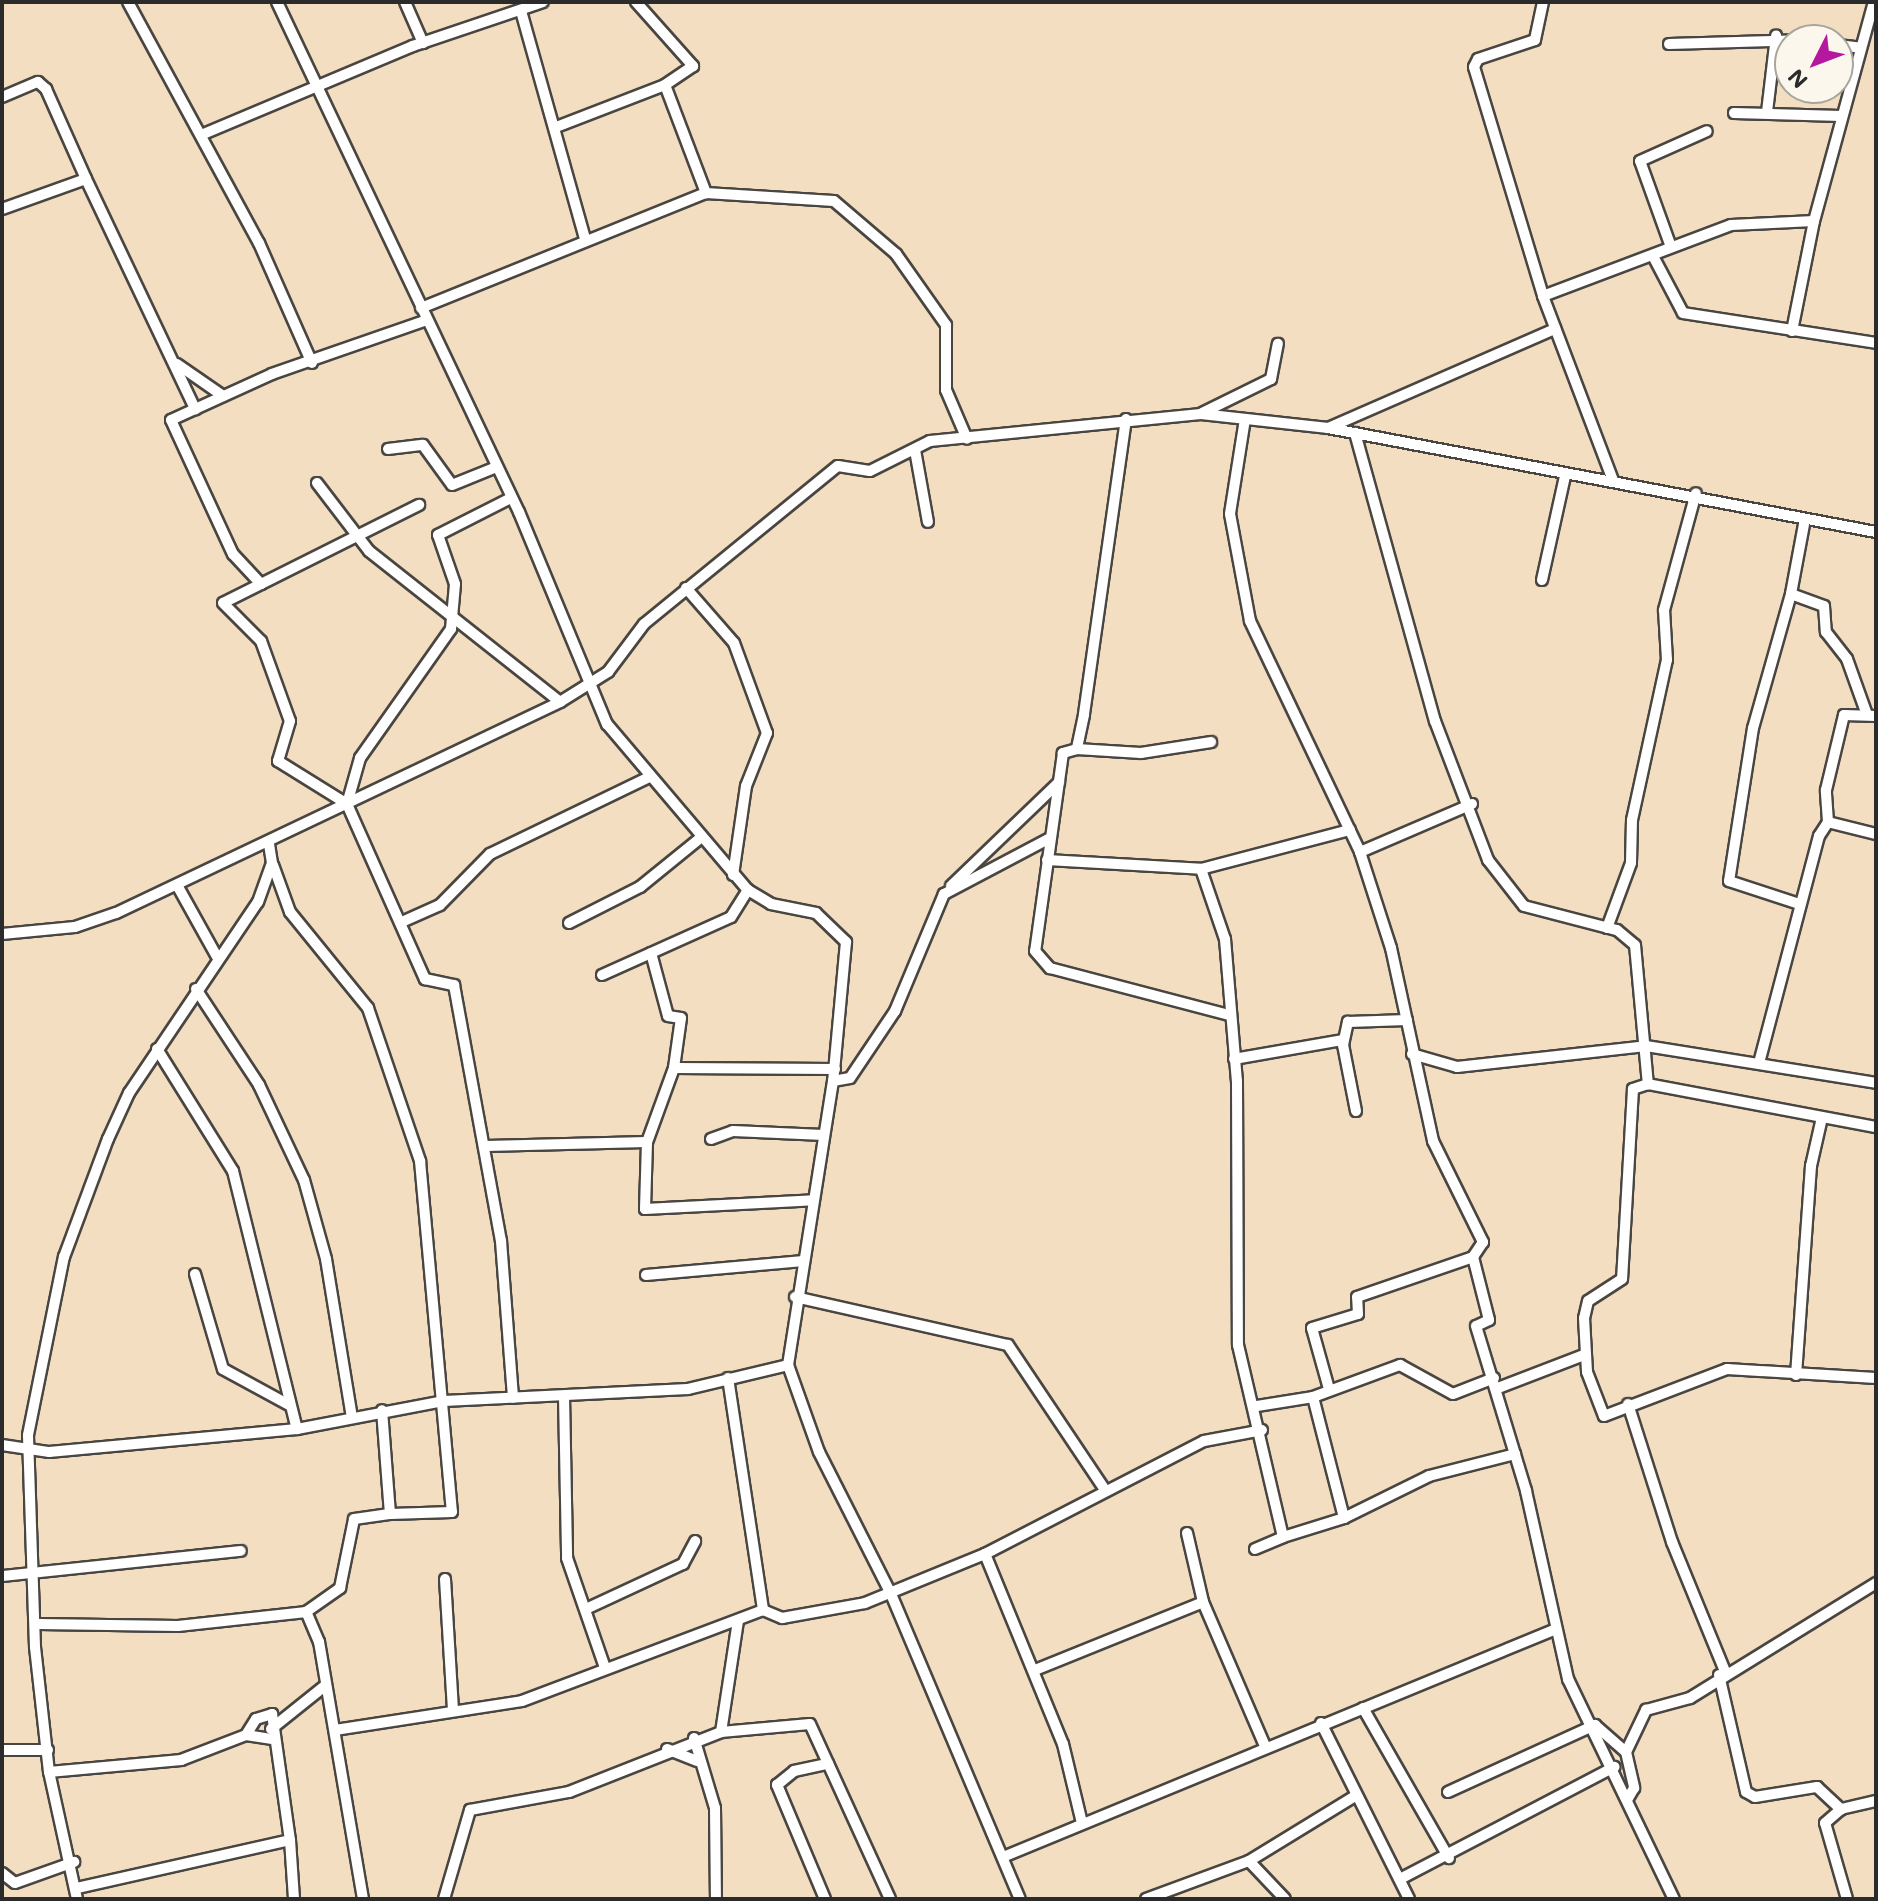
<!DOCTYPE html>
<style>
body{margin:0}
#map{position:relative;width:1878px;height:1901px;overflow:hidden;background:#f3dec1;font-family:Mali,sans-serif}
div>[style]{position:absolute}
[style*='--x']{left:calc(var(--x)*1px);top:calc(var(--y)*1px);width:calc(var(--w)*1px);rotate:calc(var(--a)*1deg)}
.roads{filter:drop-shadow(2px 0 #494642) drop-shadow(-2px 0 #494642) drop-shadow(0 2px #494642) drop-shadow(0 -2px #494642)}
.minor>*{height:10px;margin:-5px;padding:0 5px;transform-origin:5px;border-radius:5px;background:#fff}
span{translate:-50% -50%;white-space:nowrap;text-align:center;line-height:1.15;-webkit-text-stroke:7px #fbf7ec;paint-order:stroke}
.frame{position:absolute;inset:0;border:4px solid #2b2b2b;pointer-events:none}
.north{position:absolute;left:1774px;top:24px;width:80px;height:80px;box-sizing:border-box;background:#fbf7ec;border:2px solid #a8a59f;border-radius:50%;rotate:228deg;font-size:22px;font-weight:700;line-height:32px;text-align:center;color:#2b2b2b}
.north::after{content:'';display:block;margin:auto;width:28px;height:36px;background:#b5179e;clip-path:polygon(50% 0,100% 100%,50% 72%,0 100%)}
</style>
<div id="map">
<div class="roads">
<div class="minor">
<i style="--x:128;--y:2;--w:274;--a:61.5"></i>
<i style="--x:259;--y:243;--w:131;--a:66.2"></i>
<i style="--x:277;--y:2;--w:565;--a:64.62"></i>
<i style="--x:519;--y:512;--w:230;--a:67.5"></i>
<i style="--x:607;--y:724;--w:218;--a:49.7"></i>
<i style="--x:748;--y:890;--w:27;--a:31"></i>
<i style="--x:771;--y:904;--w:46;--a:11.3"></i>
<i style="--x:816;--y:913;--w:42;--a:44"></i>
<i style="--x:846;--y:942;--w:140;--a:95.3"></i>
<i style="--x:833;--y:1081;--w:288;--a:99"></i>
<i style="--x:788;--y:1365;--w:92;--a:70.4"></i>
<i style="--x:819;--y:1452;--w:159;--a:63.1"></i>
<i style="--x:891;--y:1594;--w:331;--a:67.1"></i>
<i style="--x:405;--y:2;--w:45;--a:66.3"></i>
<i style="--x:636;--y:2;--w:86;--a:48.3"></i>
<i style="--x:693;--y:66;--w:34;--a:146"></i>
<i style="--x:665;--y:85;--w:116;--a:69.2"></i>
<i style="--x:1543;--y:2;--w:39;--a:102"></i>
<i style="--x:1535;--y:40;--w:60;--a:161.6"></i>
<i style="--x:1478;--y:59;--w:9;--a:117"></i>
<i style="--x:1474;--y:67;--w:239;--a:73.2"></i>
<i style="--x:1543;--y:296;--w:197;--a:69.2"></i>
<i style="--x:521;--y:11;--w:237;--a:74.3"></i>
<i style="--x:1669;--y:44;--w:137;--a:-1.7"></i>
<i style="--x:1838;--y:45;--w:23;--a:7"></i>
<i style="--x:2;--y:97;--w:39;--a:-23"></i>
<i style="--x:38;--y:82;--w:11;--a:41"></i>
<i style="--x:46;--y:89;--w:98;--a:66"></i>
<i style="--x:1767;--y:112;--w:77;--a:-83.2"></i>
<i style="--x:1734;--y:113;--w:107;--a:1.6"></i>
<i style="--x:556;--y:127;--w:117;--a:-21.1"></i>
<i style="--x:201;--y:135;--w:230;--a:-22.8"></i>
<i style="--x:413;--y:46;--w:137;--a:-18.7"></i>
<i style="--x:2;--y:209;--w:89;--a:-19.7"></i>
<i style="--x:86;--y:179;--w:255;--a:64.6"></i>
<i style="--x:1671;--y:247;--w:91;--a:-109.8"></i>
<i style="--x:1640;--y:161;--w:73;--a:-24.1"></i>
<i style="--x:1653;--y:256;--w:64;--a:62.2"></i>
<i style="--x:1683;--y:313;--w:195;--a:8.8"></i>
<i style="--x:1543;--y:296;--w:201;--a:-20.7"></i>
<i style="--x:1731;--y:225;--w:83;--a:-2.8"></i>
<i style="--x:421;--y:308;--w:307;--a:-22"></i>
<i style="--x:706;--y:193;--w:128;--a:3.6"></i>
<i style="--x:834;--y:201;--w:82;--a:40.5"></i>
<i style="--x:896;--y:254;--w:87;--a:54.8"></i>
<i style="--x:946;--y:325;--w:65;--a:90"></i>
<i style="--x:946;--y:390;--w:53;--a:66.8"></i>
<i style="--x:427;--y:320;--w:164;--a:160.8"></i>
<i style="--x:272;--y:374;--w:111;--a:155.5"></i>
<i style="--x:171;--y:420;--w:148;--a:65.2"></i>
<i style="--x:233;--y:554;--w:41;--a:47"></i>
<i style="--x:261;--y:584;--w:42;--a:153.4"></i>
<i style="--x:223;--y:603;--w:54;--a:45"></i>
<i style="--x:261;--y:641;--w:85;--a:70.1"></i>
<i style="--x:290;--y:721;--w:42;--a:106.7"></i>
<i style="--x:278;--y:761;--w:81;--a:31.9"></i>
<i style="--x:347;--y:804;--w:192;--a:66"></i>
<i style="--x:425;--y:979;--w:30;--a:12"></i>
<i style="--x:454;--y:985;--w:260;--a:79.6"></i>
<i style="--x:501;--y:1241;--w:157;--a:85.6"></i>
<i style="--x:1792;--y:331;--w:112;--a:-78.7"></i>
<i style="--x:1814;--y:221;--w:227;--a:-74.7"></i>
<i style="--x:177;--y:364;--w:56;--a:34.8"></i>
<i style="--x:1202;--y:413;--w:77;--a:-26.2"></i>
<i style="--x:1271;--y:379;--w:36;--a:-79"></i>
<i style="--x:1126;--y:419;--w:299;--a:98.1"></i>
<i style="--x:1084;--y:715;--w:35;--a:102"></i>
<i style="--x:1077;--y:749;--w:15;--a:164"></i>
<i style="--x:1063;--y:753;--w:200;--a:98"></i>
<i style="--x:1035;--y:951;--w:23;--a:49"></i>
<i style="--x:1050;--y:968;--w:185;--a:14.7"></i>
<i style="--x:1245;--y:419;--w:96;--a:99"></i>
<i style="--x:1230;--y:514;--w:109;--a:79.4"></i>
<i style="--x:1250;--y:621;--w:256;--a:64.5"></i>
<i style="--x:1328;--y:428;--w:248;--a:-23.6"></i>
<i style="--x:1355;--y:433;--w:299;--a:74.5"></i>
<i style="--x:1435;--y:721;--w:149;--a:69.1"></i>
<i style="--x:1488;--y:860;--w:58;--a:52"></i>
<i style="--x:1524;--y:906;--w:96;--a:14.5"></i>
<i style="--x:1617;--y:930;--w:23;--a:40"></i>
<i style="--x:1635;--y:945;--w:140;--a:84.7"></i>
<i style="--x:1648;--y:1084;--w:232;--a:10.7"></i>
<i style="--x:388;--y:449;--w:35;--a:-7"></i>
<i style="--x:423;--y:445;--w:49;--a:54.1"></i>
<i style="--x:452;--y:485;--w:45;--a:-22"></i>
<i style="--x:915;--y:450;--w:73;--a:79.8"></i>
<i style="--x:317;--y:483;--w:86;--a:52.6"></i>
<i style="--x:369;--y:551;--w:243;--a:38.3"></i>
<i style="--x:1805;--y:519;--w:76;--a:100.6"></i>
<i style="--x:1791;--y:594;--w:35;--a:20"></i>
<i style="--x:1824;--y:606;--w:26;--a:86"></i>
<i style="--x:1826;--y:632;--w:34;--a:52"></i>
<i style="--x:1847;--y:659;--w:59;--a:70.3"></i>
<i style="--x:1542;--y:580;--w:107;--a:-77.5"></i>
<i style="--x:261;--y:584;--w:177;--a:-26.6"></i>
<i style="--x:686;--y:588;--w:73;--a:48.9"></i>
<i style="--x:734;--y:643;--w:96;--a:69.9"></i>
<i style="--x:767;--y:733;--w:57;--a:111.6"></i>
<i style="--x:746;--y:786;--w:90;--a:98.3"></i>
<i style="--x:1791;--y:594;--w:139;--a:105.8"></i>
<i style="--x:1753;--y:728;--w:155;--a:98.9"></i>
<i style="--x:1729;--y:881;--w:74;--a:18.2"></i>
<i style="--x:1077;--y:749;--w:64;--a:3.6"></i>
<i style="--x:1141;--y:753;--w:71;--a:-8.9"></i>
<i style="--x:347;--y:804;--w:48;--a:-74.2"></i>
<i style="--x:360;--y:758;--w:158;--a:-54.8"></i>
<i style="--x:451;--y:629;--w:45;--a:-84.9"></i>
<i style="--x:455;--y:584;--w:52;--a:-109.1"></i>
<i style="--x:438;--y:535;--w:82;--a:-26.9"></i>
<i style="--x:1472;--y:804;--w:122;--a:156.8"></i>
<i style="--x:1360;--y:852;--w:101;--a:72.1"></i>
<i style="--x:1391;--y:948;--w:198;--a:77.7"></i>
<i style="--x:1433;--y:1141;--w:113;--a:63.7"></i>
<i style="--x:1483;--y:1242;--w:18;--a:124"></i>
<i style="--x:1473;--y:1257;--w:65;--a:75.7"></i>
<i style="--x:1489;--y:1320;--w:14;--a:155"></i>
<i style="--x:1476;--y:1326;--w:172;--a:73.1"></i>
<i style="--x:1526;--y:1491;--w:193;--a:77.4"></i>
<i style="--x:1568;--y:1679;--w:244;--a:64.3"></i>
<i style="--x:1828;--y:822;--w:32;--a:-94"></i>
<i style="--x:1826;--y:790;--w:77;--a:-76.5"></i>
<i style="--x:1844;--y:715;--w:32;--a:2"></i>
<i style="--x:1047;--y:860;--w:154;--a:3.3"></i>
<i style="--x:1201;--y:869;--w:154;--a:-14.7"></i>
<i style="--x:273;--y:865;--w:50;--a:70.1"></i>
<i style="--x:290;--y:912;--w:124;--a:50.9"></i>
<i style="--x:368;--y:1008;--w:162;--a:71.2"></i>
<i style="--x:420;--y:1161;--w:352;--a:84.8"></i>
<i style="--x:452;--y:1512;--w:62;--a:178.2"></i>
<i style="--x:390;--y:1514;--w:104;--a:-94.4"></i>
<i style="--x:1201;--y:869;--w:74;--a:71.1"></i>
<i style="--x:1225;--y:939;--w:143;--a:85.2"></i>
<i style="--x:1237;--y:1081;--w:264;--a:89.8"></i>
<i style="--x:1238;--y:1345;--w:197;--a:76.8"></i>
<i style="--x:1283;--y:1537;--w:64;--a:-17.3"></i>
<i style="--x:177;--y:885;--w:82;--a:60.9"></i>
<i style="--x:951;--y:886;--w:150;--a:-43.9"></i>
<i style="--x:404;--y:921;--w:39;--a:-24"></i>
<i style="--x:440;--y:905;--w:71;--a:-45.6"></i>
<i style="--x:490;--y:854;--w:177;--a:-25.8"></i>
<i style="--x:569;--y:923;--w:80;--a:-26.9"></i>
<i style="--x:640;--y:887;--w:76;--a:-39.1"></i>
<i style="--x:1607;--y:928;--w:69;--a:-69.7"></i>
<i style="--x:1631;--y:863;--w:43;--a:-88.7"></i>
<i style="--x:1632;--y:820;--w:164;--a:-77.7"></i>
<i style="--x:1667;--y:660;--w:50;--a:-93.4"></i>
<i style="--x:1664;--y:610;--w:121;--a:-74.7"></i>
<i style="--x:2;--y:934;--w:73;--a:-5.5"></i>
<i style="--x:75;--y:927;--w:43;--a:-18.9"></i>
<i style="--x:116;--y:913;--w:492;--a:-25.4"></i>
<i style="--x:560;--y:702;--w:57;--a:-32"></i>
<i style="--x:608;--y:672;--w:60;--a:-53.1"></i>
<i style="--x:644;--y:624;--w:250;--a:-39.2"></i>
<i style="--x:838;--y:466;--w:32;--a:9"></i>
<i style="--x:870;--y:471;--w:67;--a:-26.6"></i>
<i style="--x:930;--y:441;--w:272;--a:-5.7"></i>
<i style="--x:1201;--y:414;--w:128;--a:6.3"></i>
<i style="--x:1328;--y:428;--w:558;--a:10.75"></i>
<i style="--x:651;--y:953;--w:65;--a:74.9"></i>
<i style="--x:668;--y:1016;--w:13;--a:9"></i>
<i style="--x:681;--y:1018;--w:50;--a:98"></i>
<i style="--x:674;--y:1068;--w:79;--a:110"></i>
<i style="--x:647;--y:1142;--w:67;--a:91.7"></i>
<i style="--x:645;--y:1209;--w:169;--a:-3"></i>
<i style="--x:602;--y:975;--w:141;--a:-24.2"></i>
<i style="--x:731;--y:917;--w:32;--a:-58"></i>
<i style="--x:196;--y:989;--w:115;--a:56.7"></i>
<i style="--x:259;--y:1085;--w:105;--a:64.7"></i>
<i style="--x:304;--y:1180;--w:82;--a:74.4"></i>
<i style="--x:326;--y:1259;--w:160;--a:80.7"></i>
<i style="--x:157;--y:1049;--w:144;--a:58.1"></i>
<i style="--x:233;--y:1171;--w:266;--a:76.1"></i>
<i style="--x:1412;--y:1054;--w:47;--a:16.1"></i>
<i style="--x:1457;--y:1067;--w:190;--a:-6.3"></i>
<i style="--x:1646;--y:1046;--w:233;--a:9.1"></i>
<i style="--x:1234;--y:1059;--w:111;--a:-9.9"></i>
<i style="--x:1759;--y:1063;--w:235;--a:-75.2"></i>
<i style="--x:1819;--y:836;--w:17;--a:-57"></i>
<i style="--x:1828;--y:822;--w:49;--a:14"></i>
<i style="--x:674;--y:1068;--w:161;--a:0.4"></i>
<i style="--x:833;--y:1081;--w:17;--a:-10"></i>
<i style="--x:850;--y:1078;--w:81;--a:-56.1"></i>
<i style="--x:895;--y:1011;--w:127;--a:-67.3"></i>
<i style="--x:944;--y:894;--w:120;--a:-27.8"></i>
<i style="--x:1648;--y:1084;--w:16;--a:162"></i>
<i style="--x:1633;--y:1089;--w:190;--a:93.3"></i>
<i style="--x:1622;--y:1279;--w:40;--a:147.1"></i>
<i style="--x:1588;--y:1301;--w:17;--a:103"></i>
<i style="--x:1584;--y:1318;--w:54;--a:86.8"></i>
<i style="--x:1587;--y:1372;--w:47;--a:68.9"></i>
<i style="--x:1604;--y:1416;--w:132;--a:-20.9"></i>
<i style="--x:1727;--y:1369;--w:149;--a:3.5"></i>
<i style="--x:1356;--y:1111;--w:67;--a:-101.1"></i>
<i style="--x:1343;--y:1045;--w:24;--a:-78"></i>
<i style="--x:1348;--y:1022;--w:59;--a:-1.9"></i>
<i style="--x:711;--y:1139;--w:23;--a:-20"></i>
<i style="--x:733;--y:1131;--w:91;--a:2.5"></i>
<i style="--x:486;--y:1146;--w:161;--a:-1.4"></i>
<i style="--x:195;--y:1274;--w:99;--a:73.6"></i>
<i style="--x:223;--y:1369;--w:75;--a:28.6"></i>
<i style="--x:646;--y:1275;--w:158;--a:-5.1"></i>
<i style="--x:795;--y:1297;--w:218;--a:12.7"></i>
<i style="--x:1008;--y:1345;--w:171;--a:56.2"></i>
<i style="--x:1796;--y:1375;--w:210;--a:-85.9"></i>
<i style="--x:1811;--y:1166;--w:45;--a:-77.2"></i>
<i style="--x:728;--y:1378;--w:235;--a:81.4"></i>
<i style="--x:1498;--y:1388;--w:92;--a:-21"></i>
<i style="--x:1329;--y:1389;--w:63;--a:-105.6"></i>
<i style="--x:1312;--y:1328;--w:48;--a:-16.9"></i>
<i style="--x:1358;--y:1314;--w:17;--a:-93"></i>
<i style="--x:1357;--y:1297;--w:123;--a:-19"></i>
<i style="--x:564;--y:1396;--w:162;--a:88.9"></i>
<i style="--x:567;--y:1558;--w:116;--a:70.9"></i>
<i style="--x:1313;--y:1397;--w:93;--a:-20.2"></i>
<i style="--x:1400;--y:1365;--w:60;--a:28.7"></i>
<i style="--x:1453;--y:1394;--w:44;--a:-21.3"></i>
<i style="--x:1628;--y:1404;--w:145;--a:72.3"></i>
<i style="--x:1672;--y:1542;--w:139;--a:67.7"></i>
<i style="--x:1257;--y:1406;--w:57;--a:-9.1"></i>
<i style="--x:1313;--y:1397;--w:125;--a:75.6"></i>
<i style="--x:1344;--y:1518;--w:95;--a:-26.3"></i>
<i style="--x:1429;--y:1476;--w:89;--a:-14.3"></i>
<i style="--x:2;--y:1445;--w:48;--a:8.5"></i>
<i style="--x:49;--y:1452;--w:249;--a:-5.3"></i>
<i style="--x:297;--y:1429;--w:150;--a:-10.8"></i>
<i style="--x:444;--y:1401;--w:244;--a:-2.8"></i>
<i style="--x:688;--y:1389;--w:103;--a:-13.5"></i>
<i style="--x:1187;--y:1533;--w:71;--a:76.9"></i>
<i style="--x:1203;--y:1602;--w:157;--a:66.7"></i>
<i style="--x:1255;--y:1549;--w:30;--a:-23"></i>
<i style="--x:985;--y:1554;--w:205;--a:67.7"></i>
<i style="--x:1063;--y:1744;--w:81;--a:76.5"></i>
<i style="--x:2;--y:1576;--w:240;--a:-6"></i>
<i style="--x:445;--y:1579;--w:131;--a:86.5"></i>
<i style="--x:588;--y:1608;--w:105;--a:-24.9"></i>
<i style="--x:683;--y:1564;--w:26;--a:-62"></i>
<i style="--x:39;--y:1624;--w:139;--a:0.8"></i>
<i style="--x:178;--y:1626;--w:129;--a:-6.2"></i>
<i style="--x:1035;--y:1670;--w:181;--a:-22"></i>
<i style="--x:1719;--y:1675;--w:120;--a:77"></i>
<i style="--x:1746;--y:1792;--w:10;--a:29"></i>
<i style="--x:1755;--y:1797;--w:63;--a:-9.2"></i>
<i style="--x:1817;--y:1787;--w:33;--a:43"></i>
<i style="--x:1363;--y:1708;--w:173;--a:60.2"></i>
<i style="--x:1321;--y:1723;--w:197;--a:63.4"></i>
<i style="--x:271;--y:1729;--w:70;--a:-38.7"></i>
<i style="--x:335;--y:1730;--w:189;--a:-8.8"></i>
<i style="--x:522;--y:1701;--w:258;--a:-20.7"></i>
<i style="--x:763;--y:1610;--w:21;--a:23"></i>
<i style="--x:782;--y:1618;--w:84;--a:-10.2"></i>
<i style="--x:865;--y:1603;--w:130;--a:-22.2"></i>
<i style="--x:985;--y:1554;--w:246;--a:-27.3"></i>
<i style="--x:1204;--y:1441;--w:59;--a:-10.7"></i>
<i style="--x:721;--y:1732;--w:89;--a:-5.1"></i>
<i style="--x:810;--y:1724;--w:192;--a:65.4"></i>
<i style="--x:246;--y:1735;--w:25;--a:9"></i>
<i style="--x:694;--y:1738;--w:73;--a:73.3"></i>
<i style="--x:715;--y:1808;--w:91;--a:89.4"></i>
<i style="--x:667;--y:1749;--w:32;--a:22"></i>
<i style="--x:2;--y:1750;--w:46;--a:0"></i>
<i style="--x:1626;--y:1752;--w:37;--a:77"></i>
<i style="--x:1634;--y:1788;--w:14;--a:120"></i>
<i style="--x:49;--y:1772;--w:133;--a:-5.2"></i>
<i style="--x:181;--y:1760;--w:70;--a:-21"></i>
<i style="--x:246;--y:1735;--w:19;--a:-58"></i>
<i style="--x:256;--y:1719;--w:17;--a:-17"></i>
<i style="--x:272;--y:1714;--w:127;--a:81.9"></i>
<i style="--x:1448;--y:1792;--w:162;--a:-24.5"></i>
<i style="--x:1595;--y:1725;--w:41;--a:41.1"></i>
<i style="--x:1626;--y:1752;--w:47;--a:-64.5"></i>
<i style="--x:1646;--y:1710;--w:46;--a:-15.3"></i>
<i style="--x:1690;--y:1698;--w:219;--a:-31.7"></i>
<i style="--x:1003;--y:1857;--w:598;--a:-22.41"></i>
<i style="--x:1249;--y:1861;--w:52;--a:46.5"></i>
<i style="--x:2;--y:1873;--w:16;--a:38"></i>
<i style="--x:15;--y:1883;--w:63;--a:-19.6"></i>
<i style="--x:1400;--y:1879;--w:242;--a:-27.6"></i>
<i style="--x:77;--y:1888;--w:218;--a:-12.7"></i>
<i style="--x:290;--y:1840;--w:59;--a:86.1"></i>
<i style="--x:77;--y:1899;--w:130;--a:-102.4"></i>
<i style="--x:49;--y:1772;--w:126;--a:-96.4"></i>
<i style="--x:35;--y:1647;--w:212;--a:-91.9"></i>
<i style="--x:28;--y:1435;--w:182;--a:-78.6"></i>
<i style="--x:64;--y:1257;--w:126;--a:-69.6"></i>
<i style="--x:108;--y:1139;--w:51;--a:-65.5"></i>
<i style="--x:129;--y:1093;--w:230;--a:-56"></i>
<i style="--x:258;--y:902;--w:41;--a:-70.3"></i>
<i style="--x:272;--y:863;--w:19;--a:-99"></i>
<i style="--x:363;--y:1899;--w:261;--a:-99.7"></i>
<i style="--x:319;--y:1642;--w:33;--a:-113"></i>
<i style="--x:306;--y:1612;--w:42;--a:-35.2"></i>
<i style="--x:340;--y:1588;--w:70;--a:-78.5"></i>
<i style="--x:354;--y:1519;--w:36;--a:-8"></i>
<i style="--x:444;--y:1899;--w:93;--a:-73.7"></i>
<i style="--x:470;--y:1810;--w:101;--a:-10.3"></i>
<i style="--x:569;--y:1792;--w:163;--a:-21.5"></i>
<i style="--x:721;--y:1732;--w:112;--a:-81.3"></i>
<i style="--x:825;--y:1899;--w:124;--a:-112.8"></i>
<i style="--x:777;--y:1785;--w:22;--a:-39"></i>
<i style="--x:794;--y:1771;--w:35;--a:-12"></i>
<i style="--x:1146;--y:1899;--w:110;--a:-20.3"></i>
<i style="--x:1249;--y:1861;--w:124;--a:-31.5"></i>
<i style="--x:1847;--y:1899;--w:79;--a:-106.1"></i>
<i style="--x:1825;--y:1823;--w:21;--a:-41"></i>
<i style="--x:1841;--y:1809;--w:36;--a:-13"></i>
</div>
</div>
<div class="frame"></div>
<div class="north">N</div>
</div>
